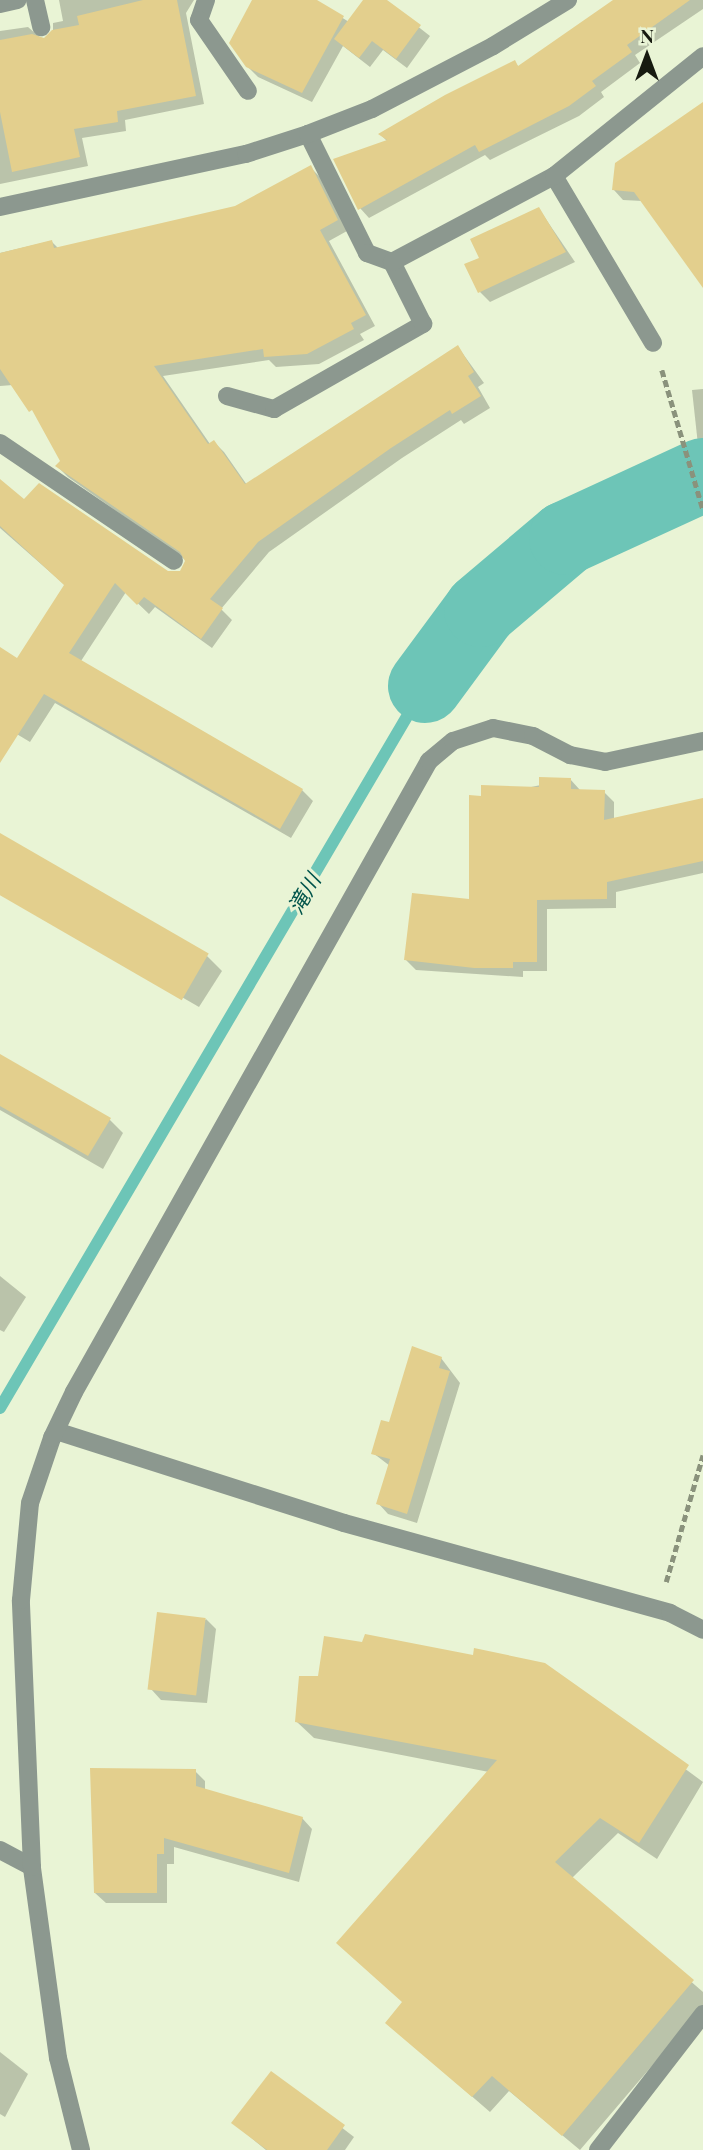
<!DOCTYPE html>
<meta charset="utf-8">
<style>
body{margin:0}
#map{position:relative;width:703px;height:2150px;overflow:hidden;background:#e9f4d5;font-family:"Playfair Display","Noto Sans JP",serif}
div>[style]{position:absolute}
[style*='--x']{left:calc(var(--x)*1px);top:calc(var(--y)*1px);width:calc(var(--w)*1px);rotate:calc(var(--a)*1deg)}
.shadow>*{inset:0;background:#0003}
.stream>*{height:12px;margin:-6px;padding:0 6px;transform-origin:6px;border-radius:6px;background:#6dc5b7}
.river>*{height:74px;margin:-37px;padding:0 37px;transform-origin:37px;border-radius:37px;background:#6dc5b7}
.building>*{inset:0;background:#e3cf8d;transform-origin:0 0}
.path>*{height:4.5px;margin-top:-2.25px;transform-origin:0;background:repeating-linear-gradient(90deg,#8a927c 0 7px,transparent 0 10.5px)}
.service>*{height:18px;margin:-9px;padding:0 9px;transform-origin:9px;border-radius:9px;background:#8c988f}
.minor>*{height:18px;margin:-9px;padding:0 9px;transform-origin:9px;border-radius:9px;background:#8c988f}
span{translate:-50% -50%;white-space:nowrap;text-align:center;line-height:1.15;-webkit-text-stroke:6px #e9f4d5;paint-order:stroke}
.water-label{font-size:21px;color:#01544b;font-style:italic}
.north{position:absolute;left:612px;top:21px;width:70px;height:70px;-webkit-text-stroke:5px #e9f4d5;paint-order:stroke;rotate:0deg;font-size:19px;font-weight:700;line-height:28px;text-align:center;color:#171b10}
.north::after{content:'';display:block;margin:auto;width:24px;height:32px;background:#171b10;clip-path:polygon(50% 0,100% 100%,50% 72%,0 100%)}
</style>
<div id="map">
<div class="shadow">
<i style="clip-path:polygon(59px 0,194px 0,186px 13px,204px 104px,125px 120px,126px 131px,82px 138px,88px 166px,0 184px,0 31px,28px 27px,43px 40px,53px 32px,53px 23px,63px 21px)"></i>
<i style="clip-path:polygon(254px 0,314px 0,349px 22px,365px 0,384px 0,430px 36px,407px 68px,383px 50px,370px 67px,343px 46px,312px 102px,258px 77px,247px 66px)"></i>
<i style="clip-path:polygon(616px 0,703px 0,703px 9px,635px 55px,640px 63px,601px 92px,604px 97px,579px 116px,490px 160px,485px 155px,369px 218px,360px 208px,387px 141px,381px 135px,515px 63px,520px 68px)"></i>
<i style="clip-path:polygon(703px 104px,703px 284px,642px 201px,623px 200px,614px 190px)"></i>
<i style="clip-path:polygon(310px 167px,321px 178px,347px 231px,329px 241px,375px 326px,360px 334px,364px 340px,319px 364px,276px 367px,269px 360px,163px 376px,210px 444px,214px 442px,224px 452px,247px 485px,458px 347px,484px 383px,478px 387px,490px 408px,464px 424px,461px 420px,402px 458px,269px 552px,221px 609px,232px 620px,212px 648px,155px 607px,149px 614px,126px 592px,81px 661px,302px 790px,313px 801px,291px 838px,55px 703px,30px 742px,0 724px,0 649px,18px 660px,66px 586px,0 528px,0 481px,24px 502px,168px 572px,181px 573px,187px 561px,68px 477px,57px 466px,63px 461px,35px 412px,13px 385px,0 386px,0 253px,51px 241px,59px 249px,236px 208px)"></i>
<i style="clip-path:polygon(539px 209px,575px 262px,490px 302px,480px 292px,482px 258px)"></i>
<i style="clip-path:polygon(703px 389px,703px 450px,698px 445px,692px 390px)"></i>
<i style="clip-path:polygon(570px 779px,580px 790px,604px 792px,614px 802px,614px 819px,703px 800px,703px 873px,616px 892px,616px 908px,547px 909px,547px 971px,523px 971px,523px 977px,416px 970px,406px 960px,471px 901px,483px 797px)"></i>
<i style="clip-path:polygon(0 835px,206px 955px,222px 971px,199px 1007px,0 892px)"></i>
<i style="clip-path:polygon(0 1056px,109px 1119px,123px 1133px,103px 1169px,0 1110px)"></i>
<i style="clip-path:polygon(0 1276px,26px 1297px,4px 1332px,0 1330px)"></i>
<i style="clip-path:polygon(441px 1358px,460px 1383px,417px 1523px,388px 1514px,378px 1503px,390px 1466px,373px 1453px)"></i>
<i style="clip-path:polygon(206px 1619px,216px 1629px,207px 1703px,161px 1700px,151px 1689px)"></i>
<i style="clip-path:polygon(474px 1657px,544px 1665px,703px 1782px,657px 1859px,618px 1833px,572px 1878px,703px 1992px,703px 2006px,580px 2150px,509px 2091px,490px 2112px,387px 2023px,404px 2003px,489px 1772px,314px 1738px,297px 1722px,320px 1678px)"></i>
<i style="clip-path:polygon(195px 1771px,205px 1781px,205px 1791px,302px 1818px,312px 1829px,299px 1882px,174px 1847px,174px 1864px,167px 1864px,167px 1903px,106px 1903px,95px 1893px)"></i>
<i style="clip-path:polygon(0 2052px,28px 2074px,5px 2117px,0 2114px)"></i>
<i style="clip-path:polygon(271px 2073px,354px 2137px,345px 2150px,266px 2150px,233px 2123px)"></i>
</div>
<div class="stream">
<i style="--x:0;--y:1408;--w:838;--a:-59.52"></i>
</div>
<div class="river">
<i style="--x:425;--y:686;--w:94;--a:-53.6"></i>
<i style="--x:481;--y:610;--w:111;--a:-40.3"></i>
<i style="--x:566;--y:538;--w:151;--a:-24.7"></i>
</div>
<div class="building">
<i style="clip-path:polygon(143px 0,177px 0,196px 96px,117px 111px,118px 122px,74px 129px,80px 157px,12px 172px,0 112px,0 40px,32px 34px,44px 38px,52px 30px,79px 25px,77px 16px)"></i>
<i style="clip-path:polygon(252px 0,317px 0,344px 16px,302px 93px,246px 67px,229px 43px)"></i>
<i style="clip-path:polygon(363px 0,387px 0,421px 25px,396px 59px,372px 41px,359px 58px,334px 39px)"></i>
<i style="clip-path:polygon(613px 0,690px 0,627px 45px,632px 52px,592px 81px,596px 86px,569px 106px,479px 152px,475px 145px,358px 210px,333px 159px,387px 140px,378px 134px,445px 95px,515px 60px,518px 66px)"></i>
<i style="clip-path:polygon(703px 102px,703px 288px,634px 192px,612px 190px,615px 163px)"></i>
<i style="clip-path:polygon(311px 165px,338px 220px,320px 230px,366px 315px,351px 323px,354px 329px,307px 354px,264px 357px,263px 349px,154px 366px,208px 444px,214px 440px,245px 484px,458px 345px,474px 372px,468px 376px,481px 396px,452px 414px,450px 410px,391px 448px,258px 542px,210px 599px,223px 608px,201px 639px,144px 597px,137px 605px,115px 583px,69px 653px,303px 789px,280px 829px,44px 694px,0 763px,0 647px,17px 658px,64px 585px,0 526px,0 479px,24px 499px,39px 483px,168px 571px,180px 571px,185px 561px,180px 552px,55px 466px,60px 461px,32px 410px,29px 412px,0 369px,0 253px,52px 240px,54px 248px,235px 206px)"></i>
<i style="clip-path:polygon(539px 207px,566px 252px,478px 293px,464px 264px,479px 258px,470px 239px)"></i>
<i style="clip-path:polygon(539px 777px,571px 778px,571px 789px,605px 790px,604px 820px,703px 798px,703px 861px,607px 882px,607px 899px,537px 900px,537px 962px,513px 962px,513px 968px,474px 968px,404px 960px,412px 893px,469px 899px,469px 795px,481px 796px,481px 785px,539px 787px)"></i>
<i style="left:0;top:833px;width:241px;height:54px;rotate:30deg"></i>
<i style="clip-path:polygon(0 1054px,111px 1118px,88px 1156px,0 1106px)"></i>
<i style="clip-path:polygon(412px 1346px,442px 1357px,439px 1368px,450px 1371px,407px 1514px,376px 1504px,390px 1459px,371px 1454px,381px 1420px,389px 1422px)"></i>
<i style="left:157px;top:1612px;width:49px;height:78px;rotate:7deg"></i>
<i style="clip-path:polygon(365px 1634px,473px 1655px,474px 1648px,545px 1663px,689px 1765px,639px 1843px,600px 1818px,555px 1862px,694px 1980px,562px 2136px,492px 2076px,472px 2097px,385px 2023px,402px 2002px,336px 1943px,497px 1760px,295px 1722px,299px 1676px,318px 1676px,324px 1636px,362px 1642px)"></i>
<i style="clip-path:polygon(90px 1768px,196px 1769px,196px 1786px,303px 1817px,289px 1873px,164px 1838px,164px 1854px,157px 1854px,157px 1893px,94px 1893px)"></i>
<i style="clip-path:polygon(271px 2071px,345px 2125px,327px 2150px,267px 2150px,231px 2123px)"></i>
</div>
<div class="path">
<i style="--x:662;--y:370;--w:145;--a:73.6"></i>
<i style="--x:666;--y:1582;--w:132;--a:-73.8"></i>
</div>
<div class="service">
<i style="--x:35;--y:0;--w:28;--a:77"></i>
<i style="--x:0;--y:4;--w:18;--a:-13"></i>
<i style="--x:308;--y:134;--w:133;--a:63.6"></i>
<i style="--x:367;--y:253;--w:27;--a:20"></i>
<i style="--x:554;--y:176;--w:194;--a:59.3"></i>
<i style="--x:0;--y:443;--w:210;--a:34.1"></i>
</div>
<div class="minor">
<i style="--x:206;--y:0;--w:21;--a:109"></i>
<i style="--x:199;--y:20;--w:86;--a:55.4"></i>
<i style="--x:0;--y:207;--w:252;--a:-12.2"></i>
<i style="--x:246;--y:154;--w:65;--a:-17.9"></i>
<i style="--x:308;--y:134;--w:69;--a:-21.3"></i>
<i style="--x:372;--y:109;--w:136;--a:-27.5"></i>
<i style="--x:493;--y:46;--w:88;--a:-31.5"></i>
<i style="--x:227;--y:396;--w:49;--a:15.5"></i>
<i style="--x:274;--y:409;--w:172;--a:-29.7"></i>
<i style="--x:423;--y:324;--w:69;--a:-116.6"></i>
<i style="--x:392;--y:262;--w:183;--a:-28"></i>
<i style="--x:554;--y:176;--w:191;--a:-38.8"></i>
<i style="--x:56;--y:1431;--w:302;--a:17.7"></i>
<i style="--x:344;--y:1523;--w:338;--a:15.4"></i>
<i style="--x:670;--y:1613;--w:37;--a:27"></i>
<i style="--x:0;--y:1850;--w:36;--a:28"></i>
<i style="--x:81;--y:2150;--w:95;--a:-104"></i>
<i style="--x:58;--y:2058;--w:193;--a:-97.8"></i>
<i style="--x:32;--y:1867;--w:267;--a:-92.4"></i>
<i style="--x:21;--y:1600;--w:97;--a:-84.7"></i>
<i style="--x:30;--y:1503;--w:69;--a:-71.3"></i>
<i style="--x:52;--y:1438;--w:51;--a:-64.4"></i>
<i style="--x:74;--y:1392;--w:724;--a:-60.64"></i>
<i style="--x:429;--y:761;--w:31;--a:-40"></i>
<i style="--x:453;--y:741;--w:42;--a:-18"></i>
<i style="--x:493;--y:728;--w:41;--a:11.3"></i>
<i style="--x:533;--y:736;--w:42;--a:27.2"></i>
<i style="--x:570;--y:755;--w:36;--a:11"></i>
<i style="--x:605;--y:762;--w:100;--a:-12.1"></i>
<i style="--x:598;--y:2150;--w:172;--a:-52.3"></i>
</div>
<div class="water-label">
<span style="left:303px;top:893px;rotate:-60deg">滝川</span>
</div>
<div class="north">N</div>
</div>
